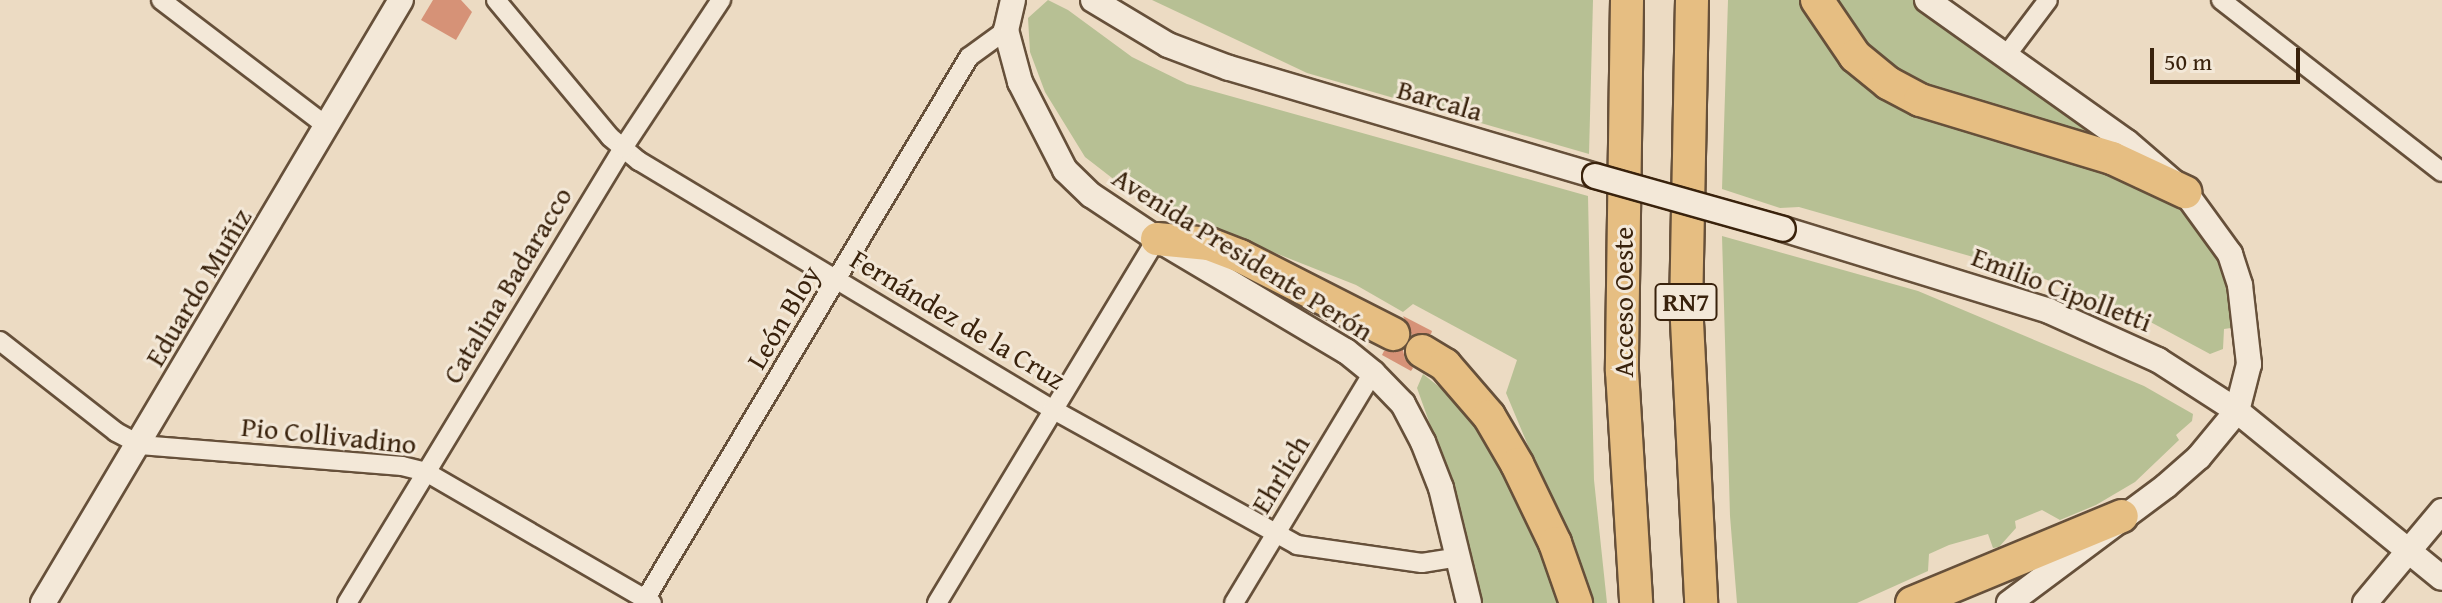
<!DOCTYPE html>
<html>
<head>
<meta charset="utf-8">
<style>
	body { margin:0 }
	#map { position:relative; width:2442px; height:603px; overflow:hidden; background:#ecdbc3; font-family:"Gentium Book Plus",serif }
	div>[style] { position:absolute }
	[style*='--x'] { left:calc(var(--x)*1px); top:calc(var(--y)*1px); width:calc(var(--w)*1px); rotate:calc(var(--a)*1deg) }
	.green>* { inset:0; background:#b7c094 }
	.building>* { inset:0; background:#d69277 }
	.roads { filter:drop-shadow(2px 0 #66503a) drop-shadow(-2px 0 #66503a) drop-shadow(0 2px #66503a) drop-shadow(0 -2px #66503a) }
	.street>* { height:18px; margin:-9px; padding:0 9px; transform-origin:9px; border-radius:9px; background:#f3e8d8 }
	.secondary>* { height:24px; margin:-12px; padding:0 12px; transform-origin:12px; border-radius:12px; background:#f3e8d8 }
	.highway>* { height:32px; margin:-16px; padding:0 16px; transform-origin:16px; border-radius:16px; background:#e6be82 }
	.bridges { filter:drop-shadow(2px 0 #39220c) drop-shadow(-2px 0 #39220c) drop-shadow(0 2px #39220c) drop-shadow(0 -2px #39220c) }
	.secondary-bridge>* { height:24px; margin:-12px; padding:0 12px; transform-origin:12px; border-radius:12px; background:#f3e8d8 }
	span { translate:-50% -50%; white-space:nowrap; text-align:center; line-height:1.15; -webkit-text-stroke:6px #f3e8d8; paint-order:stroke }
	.shield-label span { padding:2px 6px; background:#f3e8d8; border:2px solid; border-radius:6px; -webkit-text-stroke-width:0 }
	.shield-label { font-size:26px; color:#39220c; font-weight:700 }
	.street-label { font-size:28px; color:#39220c }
	.scale { position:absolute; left:2150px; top:48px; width:150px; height:36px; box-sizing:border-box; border:4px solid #39220c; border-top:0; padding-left:10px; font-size:24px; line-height:28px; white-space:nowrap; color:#39220c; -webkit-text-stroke:6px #f3e8d8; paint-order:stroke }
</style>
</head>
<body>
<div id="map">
	<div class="green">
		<i style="clip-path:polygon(1048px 0,1068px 10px,1132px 57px,1187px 84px,1588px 196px,1594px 480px,1607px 603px,1588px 603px,1573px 553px,1506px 393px,1517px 360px,1413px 304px,1403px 312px,1356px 285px,1192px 220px,1125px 188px,1085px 157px,1045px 92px,1030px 52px,1028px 18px)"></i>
		<i style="clip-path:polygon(1152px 0,1593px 0,1589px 154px,1307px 73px)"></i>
		<i style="clip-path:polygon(1728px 0,1810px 0,1845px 52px,2023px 141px,2169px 197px,2192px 219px,2221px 264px,2231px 300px,2231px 328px,2224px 329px,2223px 349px,2210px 354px,2130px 311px,2029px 273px,1799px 207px,1780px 208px,1722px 189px)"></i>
		<i style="clip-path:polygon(1834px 0,1920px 0,2094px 132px,2088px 134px,1948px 95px,1884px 65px,1845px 22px)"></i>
		<i style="clip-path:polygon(1722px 236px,1918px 291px,2144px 386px,2193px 414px,2192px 421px,2176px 435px,2179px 440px,2135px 482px,2096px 505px,2060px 520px,2042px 510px,2015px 521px,2016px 528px,1999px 547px,1993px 548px,1988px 534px,1949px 545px,1929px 554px,1928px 571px,1857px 603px,1737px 603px,1730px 516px)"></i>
		<i style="clip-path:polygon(1423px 374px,1466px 408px,1488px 442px,1549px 557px,1562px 603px,1482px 603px,1462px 514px,1417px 388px)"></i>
	</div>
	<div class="building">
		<i style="clip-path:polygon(433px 0,461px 0,472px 12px,456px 40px,421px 20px)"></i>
		<i style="clip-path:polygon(1403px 316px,1432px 331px,1431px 334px,1412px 335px)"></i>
		<i style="clip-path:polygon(1403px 350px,1405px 359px,1413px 368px,1411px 371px,1382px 355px,1384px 351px)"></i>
	</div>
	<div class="roads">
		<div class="street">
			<i style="--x:161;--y:0;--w:210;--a:37.3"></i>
			<i style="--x:496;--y:0;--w:178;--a:50.2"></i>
			<i style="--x:610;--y:137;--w:38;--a:40"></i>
			<i style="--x:639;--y:161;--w:482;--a:31"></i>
			<i style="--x:1052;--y:409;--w:280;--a:29"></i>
			<i style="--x:1297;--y:545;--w:126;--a:8.2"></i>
			<i style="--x:1422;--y:563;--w:37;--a:-9"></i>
			<i style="--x:2221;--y:0;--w:280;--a:37.9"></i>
			<i style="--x:2005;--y:57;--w:71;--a:-53"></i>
			<i style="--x:0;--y:341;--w:147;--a:38.1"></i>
			<i style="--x:116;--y:432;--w:27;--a:28"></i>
			<i style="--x:140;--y:445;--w:263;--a:4.6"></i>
			<i style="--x:402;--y:466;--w:25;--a:14"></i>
			<i style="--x:426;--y:472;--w:261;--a:30.1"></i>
			<i style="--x:347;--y:603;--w:532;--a:-58.76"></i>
			<i style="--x:623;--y:148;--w:178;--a:-56.5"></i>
			<i style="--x:643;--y:603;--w:636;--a:-59.16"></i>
			<i style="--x:969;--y:57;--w:46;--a:-36.1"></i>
			<i style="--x:937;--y:603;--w:425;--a:-58.9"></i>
			<i style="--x:1234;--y:603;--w:269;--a:-58.9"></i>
		</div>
		<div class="secondary">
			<i style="--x:1013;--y:0;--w:31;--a:103"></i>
			<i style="--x:1006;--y:30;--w:54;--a:74.9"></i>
			<i style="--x:1020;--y:82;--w:99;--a:62.9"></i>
			<i style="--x:1065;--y:170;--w:36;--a:44"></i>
			<i style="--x:1091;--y:195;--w:79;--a:33.7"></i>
			<i style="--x:1157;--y:239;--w:220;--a:30.7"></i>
			<i style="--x:1346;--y:351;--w:35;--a:39"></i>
			<i style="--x:1373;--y:373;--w:43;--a:45.9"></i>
			<i style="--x:1403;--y:404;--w:43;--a:62.2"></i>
			<i style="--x:1423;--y:442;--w:49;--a:68.6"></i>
			<i style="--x:1441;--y:488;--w:118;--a:76.3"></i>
			<i style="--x:1093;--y:0;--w:87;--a:31"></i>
			<i style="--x:1168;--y:45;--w:65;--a:20.7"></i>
			<i style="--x:1229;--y:68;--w:382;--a:16.4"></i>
			<i style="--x:1927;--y:0;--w:245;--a:35.4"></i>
			<i style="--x:2127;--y:142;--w:77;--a:40.8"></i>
			<i style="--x:2185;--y:192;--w:77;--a:54"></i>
			<i style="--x:2230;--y:254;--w:33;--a:72"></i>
			<i style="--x:2240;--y:285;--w:80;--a:83.5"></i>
			<i style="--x:2249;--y:364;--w:49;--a:104.3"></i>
			<i style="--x:2237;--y:411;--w:60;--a:129.6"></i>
			<i style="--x:2199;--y:457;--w:44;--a:138.7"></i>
			<i style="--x:2166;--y:486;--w:196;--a:143.3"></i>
			<i style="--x:1783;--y:229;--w:278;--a:17.1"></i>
			<i style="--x:2049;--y:311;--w:120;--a:24.2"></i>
			<i style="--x:2158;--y:360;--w:94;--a:32.8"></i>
			<i style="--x:2237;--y:411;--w:264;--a:39.2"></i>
			<i style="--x:43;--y:603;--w:701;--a:-59.3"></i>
			<i style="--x:2365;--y:603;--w:120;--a:-50.1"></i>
		</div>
		<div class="highway">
			<i style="--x:1627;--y:0;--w:371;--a:90.8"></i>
			<i style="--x:1622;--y:371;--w:232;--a:86.5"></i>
			<i style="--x:1692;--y:0;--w:302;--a:91.1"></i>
			<i style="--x:1686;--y:302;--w:301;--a:87.1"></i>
			<i style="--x:1817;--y:0;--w:68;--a:55.8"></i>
			<i style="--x:1855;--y:56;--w:43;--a:39.3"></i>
			<i style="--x:1888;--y:83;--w:36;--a:28"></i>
			<i style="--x:1920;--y:100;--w:201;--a:16.8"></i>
			<i style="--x:2112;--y:158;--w:81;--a:25"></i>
			<i style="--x:1157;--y:239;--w:52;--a:5.5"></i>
			<i style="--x:1209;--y:244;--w:33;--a:21"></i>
			<i style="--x:1240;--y:256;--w:172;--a:27"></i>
			<i style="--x:1422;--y:351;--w:27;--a:31"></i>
			<i style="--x:1445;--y:365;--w:67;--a:49.2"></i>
			<i style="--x:1489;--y:416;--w:56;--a:59.7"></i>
			<i style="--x:1517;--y:464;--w:88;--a:64.3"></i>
			<i style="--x:1555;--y:543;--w:64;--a:70.7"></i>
			<i style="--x:1912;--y:603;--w:227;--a:-22.5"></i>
		</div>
	</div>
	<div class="bridges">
		<div class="secondary-bridge">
			<i style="--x:1595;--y:176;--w:195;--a:15.7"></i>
		</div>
	</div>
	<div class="shield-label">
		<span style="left:1686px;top:302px">RN7</span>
	</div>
	<div class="street-label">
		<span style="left:1440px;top:100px;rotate:16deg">Barcala</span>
		<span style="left:1243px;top:254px;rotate:32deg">Avenida Presidente Perón</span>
		<span style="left:507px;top:285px;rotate:-59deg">Catalina Badaracco</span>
		<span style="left:198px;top:287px;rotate:-59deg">Eduardo Muñiz</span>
		<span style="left:2062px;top:289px;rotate:21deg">Emilio Cipolletti</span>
		<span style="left:1623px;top:302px;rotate:-90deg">Acceso Oeste</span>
		<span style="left:783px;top:317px;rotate:-59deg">León Bloy</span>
		<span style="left:958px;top:319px;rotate:31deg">Fernández de la Cruz</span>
		<span style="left:329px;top:435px;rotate:6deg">Pio Collivadino</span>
		<span style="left:1280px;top:474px;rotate:-59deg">Ehrlich</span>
	</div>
	<div class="scale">50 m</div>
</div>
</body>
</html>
